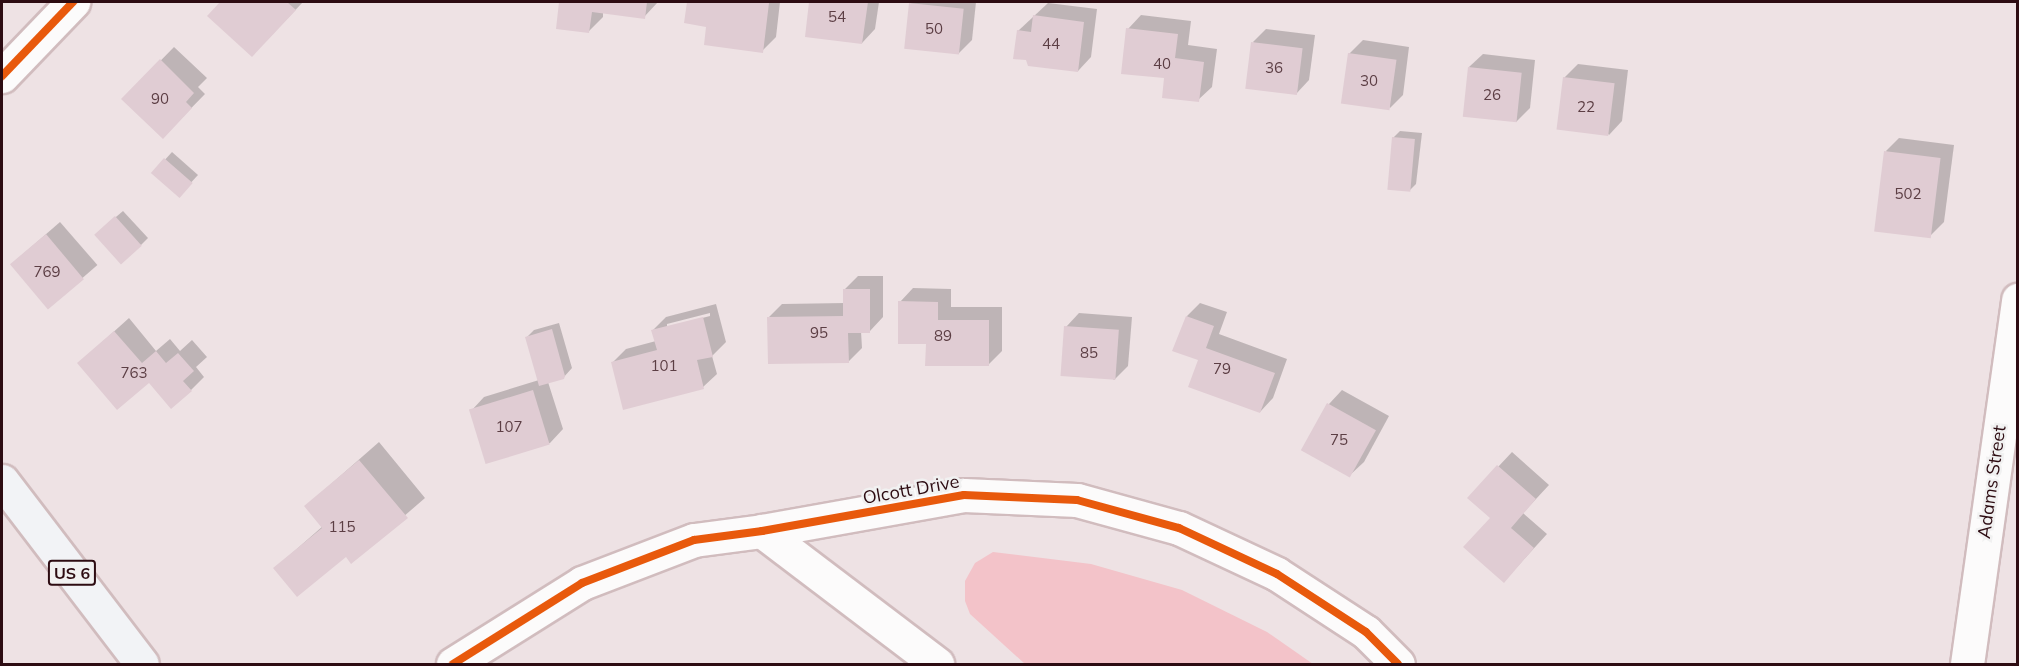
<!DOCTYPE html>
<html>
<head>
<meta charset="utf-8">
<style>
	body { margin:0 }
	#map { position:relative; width:2019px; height:666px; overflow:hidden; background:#eee2e4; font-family:Mulish,sans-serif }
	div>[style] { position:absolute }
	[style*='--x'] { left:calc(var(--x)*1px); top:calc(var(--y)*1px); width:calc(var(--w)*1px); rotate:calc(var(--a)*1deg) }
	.green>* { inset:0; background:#f3c3c9 }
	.shadow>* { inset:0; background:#0003; transform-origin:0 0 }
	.building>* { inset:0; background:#e0ccd3; transform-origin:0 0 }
	.roads { filter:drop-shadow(2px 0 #d1bcbe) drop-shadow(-2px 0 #d1bcbe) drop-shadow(0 2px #d1bcbe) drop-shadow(0 -2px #d1bcbe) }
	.street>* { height:33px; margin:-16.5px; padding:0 16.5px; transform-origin:16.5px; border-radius:16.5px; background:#fcfbfb }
	.secondary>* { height:33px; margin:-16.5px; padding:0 16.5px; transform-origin:16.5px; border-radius:16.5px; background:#fcfbfb }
	.primary>* { height:33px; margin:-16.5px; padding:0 16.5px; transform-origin:16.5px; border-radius:16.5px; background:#f2f3f6 }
	.cycleway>* { height:8px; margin:-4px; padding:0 4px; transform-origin:4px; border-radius:4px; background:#e8590c }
	span { translate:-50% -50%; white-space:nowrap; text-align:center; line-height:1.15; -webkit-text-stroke:5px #f1f1f1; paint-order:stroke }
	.number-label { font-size:15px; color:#5c3e44 }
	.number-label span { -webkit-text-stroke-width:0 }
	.shield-label span { padding:2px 4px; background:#f1f1f1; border:2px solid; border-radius:4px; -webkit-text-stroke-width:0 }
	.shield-label { font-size:16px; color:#2d0c12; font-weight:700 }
	.street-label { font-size:18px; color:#2d0c12 }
	.frame { position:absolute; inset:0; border:3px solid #2d0c12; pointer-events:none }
</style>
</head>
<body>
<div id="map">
	<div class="green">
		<i style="clip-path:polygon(993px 552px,1091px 564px,1182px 590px,1267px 632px,1313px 664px,1025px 664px,970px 614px,965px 601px,965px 581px,975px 563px)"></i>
	</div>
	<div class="shadow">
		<i style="clip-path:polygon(222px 2px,303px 2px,265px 42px,209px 15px)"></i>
		<i style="clip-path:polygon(561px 2px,658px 2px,644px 17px,603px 12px,603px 17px,589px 31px,558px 28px)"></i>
		<i style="clip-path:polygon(689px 2px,780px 2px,776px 37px,762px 51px,708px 25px,686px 22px)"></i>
		<i style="clip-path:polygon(811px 2px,879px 2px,875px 29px,862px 43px,807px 36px)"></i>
		<i style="clip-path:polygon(913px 2px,976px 2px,972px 40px,958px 54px,910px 4px)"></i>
		<i style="clip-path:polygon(1048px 3px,1097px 9px,1091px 57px,1078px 71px,1018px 31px)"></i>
		<i style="clip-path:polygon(1141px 15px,1191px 21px,1188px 45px,1217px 49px,1212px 87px,1198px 100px,1128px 29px)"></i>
		<i style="clip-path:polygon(1266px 29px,1315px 35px,1309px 80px,1296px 94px,1253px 42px)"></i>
		<i style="clip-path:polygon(1363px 40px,1409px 47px,1403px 95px,1390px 108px,1349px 54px)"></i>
		<i style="clip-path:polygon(174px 47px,207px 78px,198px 87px,205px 94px,163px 137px,123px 99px)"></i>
		<i style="clip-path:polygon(1483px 54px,1535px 60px,1530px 108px,1516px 122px,1469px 67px)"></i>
		<i style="clip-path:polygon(1578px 64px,1628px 70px,1622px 121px,1609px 135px,1564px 78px)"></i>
		<i style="clip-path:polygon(1400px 131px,1422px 133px,1416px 184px,1409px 191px,1393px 138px)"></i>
		<i style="clip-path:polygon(1899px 138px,1954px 145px,1944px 222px,1930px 236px,1886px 151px)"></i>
		<i style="clip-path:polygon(172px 152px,198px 175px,185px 189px,153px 173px)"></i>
		<i style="clip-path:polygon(123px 211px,148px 238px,141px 245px,103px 228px)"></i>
		<i style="left:60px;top:222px;width:57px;height:64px;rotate:49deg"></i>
		<i style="clip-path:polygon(858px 276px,883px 276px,883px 317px,870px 331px,861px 331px,862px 348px,848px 362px,769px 317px,782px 304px,845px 303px,845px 289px)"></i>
		<i style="clip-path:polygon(913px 288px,951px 289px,951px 307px,1002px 307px,1002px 351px,988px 365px,927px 342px,900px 302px)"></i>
		<i style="clip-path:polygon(1200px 303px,1227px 312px,1219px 334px,1287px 359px,1273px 398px,1260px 412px,1200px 359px,1187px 316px)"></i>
		<i style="clip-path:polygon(evenodd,716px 304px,726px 342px,712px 356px,717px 374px,703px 387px,612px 363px,626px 349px,656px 341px,653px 330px,666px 317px,716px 304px,710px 313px,710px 316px,667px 327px,667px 324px,710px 313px)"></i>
		<i style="clip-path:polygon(1079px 313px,1132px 317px,1128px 366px,1114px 380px,1066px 327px)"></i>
		<i style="clip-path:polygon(129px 318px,156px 351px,170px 339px,180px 351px,192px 340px,207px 357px,196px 367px,204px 377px,191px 390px,79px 363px)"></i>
		<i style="clip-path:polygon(559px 323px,572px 368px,563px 378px,548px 382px,563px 429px,550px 443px,487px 462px,471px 411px,484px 397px,539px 380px,527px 337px,534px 330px)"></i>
		<i style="clip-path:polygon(1342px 390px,1389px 416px,1364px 462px,1350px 475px,1303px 449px,1329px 404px)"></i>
		<i style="clip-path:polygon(379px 442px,425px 498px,351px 562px,346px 555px,275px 568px,323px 526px,306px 506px)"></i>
		<i style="clip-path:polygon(1512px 452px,1549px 485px,1523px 513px,1547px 534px,1517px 567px,1492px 518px,1469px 498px)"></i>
	</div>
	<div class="building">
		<i style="clip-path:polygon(220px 2px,287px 2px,296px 10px,252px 57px,207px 16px)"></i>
		<i style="clip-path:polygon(559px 2px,647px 2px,645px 19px,592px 12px,589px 33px,556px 29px)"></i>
		<i style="clip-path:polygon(687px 2px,769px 3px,763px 53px,704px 45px,706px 27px,684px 23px)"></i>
		<i style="clip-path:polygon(809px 2px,868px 2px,862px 44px,805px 37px)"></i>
		<i style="left:909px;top:3px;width:55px;height:46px;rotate:6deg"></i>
		<i style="clip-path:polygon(1033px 15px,1084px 22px,1078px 72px,1028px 66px,1026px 60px,1013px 59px,1017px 30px,1031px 32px)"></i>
		<i style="clip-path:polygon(1126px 28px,1178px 34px,1175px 58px,1204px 62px,1199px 102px,1162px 98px,1164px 78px,1121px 74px)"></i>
		<i style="left:1251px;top:42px;width:52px;height:47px;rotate:7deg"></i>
		<i style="left:1348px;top:53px;width:49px;height:51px;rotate:8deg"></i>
		<i style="clip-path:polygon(160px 59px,194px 93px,186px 102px,192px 108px,163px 139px,121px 99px)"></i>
		<i style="left:1468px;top:67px;width:54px;height:50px;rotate:6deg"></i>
		<i style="left:1563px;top:77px;width:52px;height:53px;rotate:7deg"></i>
		<i style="left:1392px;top:137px;width:23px;height:53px;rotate:5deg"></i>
		<i style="left:1884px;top:151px;width:57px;height:81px;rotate:7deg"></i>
		<i style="left:164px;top:158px;width:38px;height:20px;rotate:41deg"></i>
		<i style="left:115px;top:216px;width:40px;height:28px;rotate:48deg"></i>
		<i style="left:46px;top:234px;width:59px;height:47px;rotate:50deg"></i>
		<i style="clip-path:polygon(843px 289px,870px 289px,870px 333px,848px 333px,849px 363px,768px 364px,767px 317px,843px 316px)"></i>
		<i style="clip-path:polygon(898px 301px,938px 302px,938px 320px,989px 320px,989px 366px,925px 366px,926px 344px,898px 344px)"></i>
		<i style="clip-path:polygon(1186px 316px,1214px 326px,1206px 348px,1275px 373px,1260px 413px,1188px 387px,1198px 360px,1172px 351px)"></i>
		<i style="clip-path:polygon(703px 317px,713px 357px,697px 360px,704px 389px,623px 410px,611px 362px,657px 350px,651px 330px)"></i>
		<i style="left:1064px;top:326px;width:55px;height:50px;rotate:4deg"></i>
		<i style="clip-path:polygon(552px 329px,565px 376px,564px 379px,539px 386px,525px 337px)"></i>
		<i style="clip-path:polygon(114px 331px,142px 363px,156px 351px,166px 363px,178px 353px,194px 371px,183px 381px,192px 391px,171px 409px,149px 383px,117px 410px,77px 363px)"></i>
		<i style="left:533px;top:390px;width:57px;height:67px;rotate:73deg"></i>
		<i style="left:1327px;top:403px;width:56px;height:54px;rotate:29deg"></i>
		<i style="clip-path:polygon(359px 460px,408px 518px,351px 564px,346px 557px,297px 597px,273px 568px,322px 528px,304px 506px)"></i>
		<i style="clip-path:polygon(1497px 465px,1536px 499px,1511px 528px,1534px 548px,1504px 583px,1463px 547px,1490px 518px,1467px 498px)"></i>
	</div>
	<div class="roads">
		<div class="street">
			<i style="--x:2;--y:76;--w:103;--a:-46.2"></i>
			<i style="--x:762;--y:531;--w:220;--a:37.2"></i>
			<i style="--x:453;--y:664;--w:152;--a:-32.1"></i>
			<i style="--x:582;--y:583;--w:120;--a:-21"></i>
			<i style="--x:694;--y:540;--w:69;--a:-7.5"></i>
			<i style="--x:762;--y:531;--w:205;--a:-10.1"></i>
			<i style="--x:964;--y:495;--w:113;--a:2.5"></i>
			<i style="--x:1077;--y:500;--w:106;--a:15.4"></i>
			<i style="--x:1179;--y:528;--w:108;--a:25.1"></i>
			<i style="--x:1277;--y:574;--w:106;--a:33.1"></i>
			<i style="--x:1366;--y:632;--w:45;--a:45"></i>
		</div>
		<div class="secondary">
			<i style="--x:1967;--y:664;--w:368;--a:-82"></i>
		</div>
		<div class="primary">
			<i style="--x:2;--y:481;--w:230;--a:52.6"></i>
		</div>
	</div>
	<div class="cycleway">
		<i style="--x:2;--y:76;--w:103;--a:-46.2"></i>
		<i style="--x:453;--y:664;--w:152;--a:-32.1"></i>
		<i style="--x:582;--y:583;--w:120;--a:-21"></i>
		<i style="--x:694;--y:540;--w:69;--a:-7.5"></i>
		<i style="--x:762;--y:531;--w:205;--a:-10.1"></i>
		<i style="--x:964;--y:495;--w:113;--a:2.5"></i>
		<i style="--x:1077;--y:500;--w:106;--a:15.4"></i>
		<i style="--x:1179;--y:528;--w:108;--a:25.1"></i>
		<i style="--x:1277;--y:574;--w:106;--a:33.1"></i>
		<i style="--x:1366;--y:632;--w:45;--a:45"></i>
	</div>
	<div class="number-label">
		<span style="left:837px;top:17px">54</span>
		<span style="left:934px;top:29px">50</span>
		<span style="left:1051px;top:44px">44</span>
		<span style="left:1162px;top:64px">40</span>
		<span style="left:1274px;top:68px">36</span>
		<span style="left:1369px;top:81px">30</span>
		<span style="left:1492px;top:95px">26</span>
		<span style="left:160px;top:99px">90</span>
		<span style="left:1586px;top:107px">22</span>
		<span style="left:1908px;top:194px">502</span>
		<span style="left:47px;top:272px">769</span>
		<span style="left:819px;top:333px">95</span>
		<span style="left:943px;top:336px">89</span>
		<span style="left:1089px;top:353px">85</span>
		<span style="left:664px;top:366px">101</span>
		<span style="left:1222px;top:369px">79</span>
		<span style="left:134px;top:373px">763</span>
		<span style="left:509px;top:427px">107</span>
		<span style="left:1339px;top:440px">75</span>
		<span style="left:342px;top:527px">115</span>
	</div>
	<div class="shield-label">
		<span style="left:72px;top:573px">US 6</span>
	</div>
	<div class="street-label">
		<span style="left:1992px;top:482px;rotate:-82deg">Adams Street</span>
		<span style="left:911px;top:490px;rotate:-10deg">Olcott Drive</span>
	</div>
	<div class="frame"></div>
</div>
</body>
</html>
